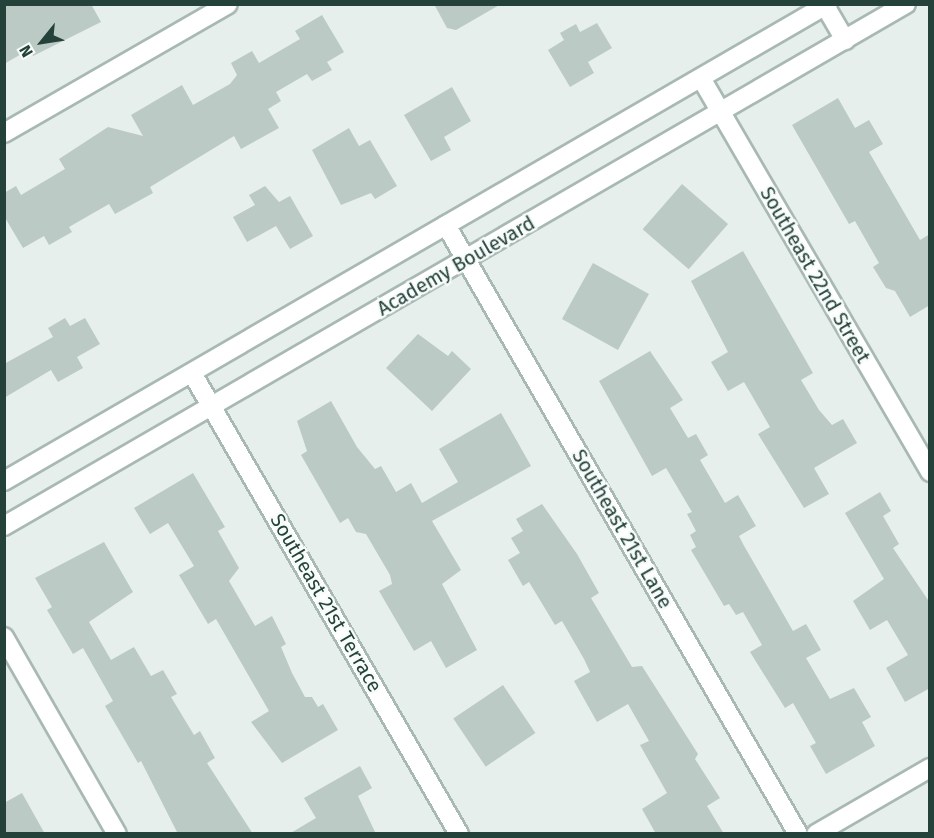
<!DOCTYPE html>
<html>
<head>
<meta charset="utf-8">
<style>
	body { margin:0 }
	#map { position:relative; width:934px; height:838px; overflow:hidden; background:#e6efeb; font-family:"Fira Sans",sans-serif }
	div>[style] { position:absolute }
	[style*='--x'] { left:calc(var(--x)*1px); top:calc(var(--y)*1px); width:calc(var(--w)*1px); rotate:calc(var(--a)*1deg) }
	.building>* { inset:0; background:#bbcac4; transform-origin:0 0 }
	.roads { filter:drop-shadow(2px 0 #a8b8b2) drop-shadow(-2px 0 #a8b8b2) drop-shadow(0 2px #a8b8b2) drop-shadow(0 -2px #a8b8b2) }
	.street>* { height:18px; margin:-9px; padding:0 9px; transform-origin:9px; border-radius:9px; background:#fff }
	.secondary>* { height:18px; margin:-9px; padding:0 9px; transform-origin:9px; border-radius:9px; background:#fff }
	span { translate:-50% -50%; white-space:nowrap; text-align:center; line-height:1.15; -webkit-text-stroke:4.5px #f7fbf9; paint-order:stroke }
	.street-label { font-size:20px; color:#24423a }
	.frame { position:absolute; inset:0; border:6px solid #24423a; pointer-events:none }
	.north { position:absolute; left:12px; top:12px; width:60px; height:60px; -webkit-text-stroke:4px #f7fbf9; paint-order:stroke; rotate:240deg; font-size:16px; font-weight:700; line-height:24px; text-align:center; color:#24423a }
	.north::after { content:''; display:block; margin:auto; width:21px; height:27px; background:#24423a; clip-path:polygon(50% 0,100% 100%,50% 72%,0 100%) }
</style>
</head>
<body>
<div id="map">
	<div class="building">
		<i style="clip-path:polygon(4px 4px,91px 4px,101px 22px,33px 56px,30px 49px,4px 64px)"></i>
		<i style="clip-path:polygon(434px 4px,501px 4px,456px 30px,447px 28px)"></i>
		<i style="clip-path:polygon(322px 15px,344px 52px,327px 62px,332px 70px,312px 81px,307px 74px,276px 92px,281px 101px,268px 109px,279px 128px,241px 149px,234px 136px,150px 187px,153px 193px,115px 214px,109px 204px,69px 227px,72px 232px,49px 245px,44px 236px,23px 248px,4px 216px,4px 193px,16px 186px,21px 195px,65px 169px,59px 159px,108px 127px,143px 136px,131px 115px,182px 85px,193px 105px,230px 84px,237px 75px,231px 63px,252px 51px,259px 63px,300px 39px,295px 31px)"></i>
		<i style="clip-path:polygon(597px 23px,612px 48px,588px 62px,594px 73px,570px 87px,548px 50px,564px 40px,560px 33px,576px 24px,580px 32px)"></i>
		<i style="clip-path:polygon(452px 87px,471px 121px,444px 137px,451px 150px,431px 161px,404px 115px)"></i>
		<i style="clip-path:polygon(838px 98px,855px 128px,869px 120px,883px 144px,869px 152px,920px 240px,930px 234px,930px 305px,910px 317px,895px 291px,886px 288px,873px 267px,879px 263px,855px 221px,849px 224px,792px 125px)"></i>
		<i style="clip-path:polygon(349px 128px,359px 146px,370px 140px,397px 186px,375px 199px,371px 193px,341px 205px,312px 150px)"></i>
		<i style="left:682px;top:184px;width:61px;height:60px;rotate:41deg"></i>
		<i style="clip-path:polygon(265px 186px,279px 202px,290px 196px,313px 236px,290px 249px,276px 226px,247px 242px,233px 217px,255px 205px,249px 195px)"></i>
		<i style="clip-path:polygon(743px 251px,813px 373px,801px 380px,819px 410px,832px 425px,843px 419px,857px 443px,814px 468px,829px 494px,804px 508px,758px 434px,770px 427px,744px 382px,728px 391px,711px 362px,728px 352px,691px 281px)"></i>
		<i style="left:593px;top:263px;width:64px;height:64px;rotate:29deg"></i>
		<i style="clip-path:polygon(65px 318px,70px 326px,85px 318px,100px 344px,77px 357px,83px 368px,58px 382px,51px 370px,4px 398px,4px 364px,53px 337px,48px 328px)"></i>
		<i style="clip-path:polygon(418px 334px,448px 356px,452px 351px,471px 369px,432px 411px,386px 368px)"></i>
		<i style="clip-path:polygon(650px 351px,683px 400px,670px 408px,688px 438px,696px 434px,708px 455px,700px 460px,725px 503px,738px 495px,756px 526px,739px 536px,743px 544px,793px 631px,806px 624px,821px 650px,806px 658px,830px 699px,854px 688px,871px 717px,862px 722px,875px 746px,826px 774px,810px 746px,816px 743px,793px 703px,785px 708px,750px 652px,762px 645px,743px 612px,736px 615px,729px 604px,724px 606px,691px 550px,696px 547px,690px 535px,696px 531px,687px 514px,692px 512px,666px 468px,652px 476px,599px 381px)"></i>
		<i style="clip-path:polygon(331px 401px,357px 447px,375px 469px,381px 466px,396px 492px,411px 483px,422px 503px,458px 482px,439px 449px,501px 413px,531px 466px,432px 521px,461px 570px,442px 584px,477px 650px,446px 668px,431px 641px,414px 651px,379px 591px,392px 584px,390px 575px,366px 534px,356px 532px,348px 518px,340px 523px,301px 455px,307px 451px,297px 421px)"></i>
		<i style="clip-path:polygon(193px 473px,225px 527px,218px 531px,239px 568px,229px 581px,255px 626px,272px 616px,286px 644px,281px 647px,292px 673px,305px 697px,312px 697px,318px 707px,323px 704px,338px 730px,282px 763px,251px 722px,269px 711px,216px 619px,208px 624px,179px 575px,194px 566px,168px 523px,150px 534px,134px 508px)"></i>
		<i style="clip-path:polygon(880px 492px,891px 511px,883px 516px,899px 544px,893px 548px,930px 603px,930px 688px,905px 702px,886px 668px,908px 655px,887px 620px,870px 630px,853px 601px,884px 579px,845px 513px)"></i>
		<i style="clip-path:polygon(542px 504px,577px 554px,599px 593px,591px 598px,632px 667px,642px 666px,698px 754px,695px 759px,720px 798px,707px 806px,724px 834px,656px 834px,642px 809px,667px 793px,640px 745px,649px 741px,628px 704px,597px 722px,574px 681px,590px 672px,584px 659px,562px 621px,555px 625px,529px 582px,523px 586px,508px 560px,520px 553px,511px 538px,523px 531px,516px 519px)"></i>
		<i style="clip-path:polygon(104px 542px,133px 592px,89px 622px,111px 660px,134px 647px,151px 676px,163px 670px,177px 694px,171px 697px,194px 735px,200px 731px,215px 758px,207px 763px,253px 834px,178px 834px,141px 761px,138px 763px,105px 706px,113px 701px,83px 648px,73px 654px,47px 610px,52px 607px,35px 578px)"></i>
		<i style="left:503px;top:685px;width:58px;height:60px;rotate:56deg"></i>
		<i style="clip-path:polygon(360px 766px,372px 788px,358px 796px,376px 834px,289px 834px,316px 818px,304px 798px)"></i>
		<i style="clip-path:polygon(22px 793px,45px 834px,4px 834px,4px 803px)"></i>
	</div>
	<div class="roads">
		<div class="street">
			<i style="--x:824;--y:4;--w:42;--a:59.7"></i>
			<i style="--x:701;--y:78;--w:456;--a:59.8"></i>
			<i style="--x:4;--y:133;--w:258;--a:-29.9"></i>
			<i style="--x:446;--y:225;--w:703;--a:59.97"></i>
			<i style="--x:192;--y:373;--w:533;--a:59.92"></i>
			<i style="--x:4;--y:637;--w:227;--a:60.2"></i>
			<i style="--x:816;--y:834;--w:132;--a:-30.1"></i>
		</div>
		<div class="secondary">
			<i style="--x:4;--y:481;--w:952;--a:-30.07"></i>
			<i style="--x:4;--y:526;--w:1042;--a:-30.06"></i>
		</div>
	</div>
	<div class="street-label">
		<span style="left:456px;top:266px;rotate:-30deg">Academy Boulevard</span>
		<span style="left:815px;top:275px;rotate:60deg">Southeast 22nd Street</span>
		<span style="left:622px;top:529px;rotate:60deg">Southeast 21st Lane</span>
		<span style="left:326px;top:603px;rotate:60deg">Southeast 21st Terrace</span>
	</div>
	<div class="frame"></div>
	<div class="north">N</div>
</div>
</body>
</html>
